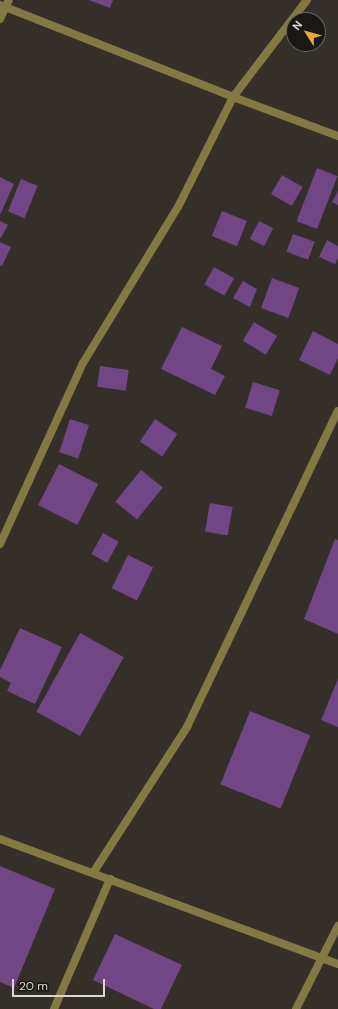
<!DOCTYPE html>
<html>
<head>
<meta charset="utf-8">
<style>
	body { margin:0 }
	#map { position:relative; width:338px; height:1009px; overflow:hidden; background:#342f28; font-family:"DM Sans",sans-serif }
	div>[style] { position:absolute }
	[style*='--x'] { left:calc(var(--x)*1px); top:calc(var(--y)*1px); width:calc(var(--w)*1px); rotate:calc(var(--a)*1deg) }
	.building>* { inset:0; background:#704684; transform-origin:0 0 }
	.street>* { height:8px; margin:-4px; padding:0 4px; transform-origin:4px; border-radius:4px; background:#837942 }
	span { translate:-50% -50%; white-space:nowrap; text-align:center; line-height:1.15; -webkit-text-stroke:3.5px #1a1815; paint-order:stroke }
	.north { position:absolute; left:286px; top:12px; width:40px; height:40px; box-sizing:border-box; background:#1a1815; border:1px solid #676461; border-radius:50%; rotate:307deg; font-size:11px; font-weight:700; line-height:16px; text-align:center; color:#dad7d3 }
	.north::after { content:''; display:block; margin:auto; width:14px; height:18px; background:#eda83b; clip-path:polygon(50% 0,100% 100%,50% 72%,0 100%) }
	.scale { position:absolute; left:12px; top:979px; width:93px; height:18px; box-sizing:border-box; border:2px solid #dad7d3; border-top:0; padding-left:5px; font-size:12px; line-height:14px; white-space:nowrap; color:#dad7d3; -webkit-text-stroke:3px #1a1815; paint-order:stroke }
</style>
</head>
<body>
<div id="map">
	<div class="building">
		<i style="clip-path:polygon(89px 0,113px 0,110px 8px)"></i>
		<i style="left:317px;top:168px;width:22px;height:57px;rotate:21deg"></i>
		<i style="left:282px;top:175px;width:24px;height:22px;rotate:30deg"></i>
		<i style="clip-path:polygon(0 177px,14px 184px,0 215px)"></i>
		<i style="left:21px;top:179px;width:18px;height:35px;rotate:22deg"></i>
		<i style="clip-path:polygon(338px 191px,338px 205px,332px 202px)"></i>
		<i style="left:222px;top:211px;width:27px;height:27px;rotate:22deg"></i>
		<i style="clip-path:polygon(0 221px,8px 225px,1px 238px,0 237px)"></i>
		<i style="left:259px;top:221px;width:16px;height:20px;rotate:27deg"></i>
		<i style="left:293px;top:234px;width:23px;height:19px;rotate:20deg"></i>
		<i style="clip-path:polygon(327px 240px,338px 246px,338px 258px,335px 264px,319px 257px)"></i>
		<i style="clip-path:polygon(0 242px,11px 247px,2px 266px,0 265px)"></i>
		<i style="left:214px;top:267px;width:23px;height:20px;rotate:29deg"></i>
		<i style="left:272px;top:278px;width:29px;height:32px;rotate:20deg"></i>
		<i style="clip-path:polygon(243px 281px,257px 289px,250px 307px,233px 298px)"></i>
		<i style="left:254px;top:322px;width:27px;height:22px;rotate:31deg"></i>
		<i style="clip-path:polygon(182px 327px,222px 346px,211px 369px,225px 376px,215px 395px,161px 369px)"></i>
		<i style="clip-path:polygon(313px 331px,338px 344px,338px 358px,330px 375px,299px 360px)"></i>
		<i style="left:100px;top:366px;width:29px;height:21px;rotate:8deg"></i>
		<i style="left:253px;top:382px;width:28px;height:27px;rotate:17deg"></i>
		<i style="left:70px;top:419px;width:20px;height:35px;rotate:18deg"></i>
		<i style="left:155px;top:419px;width:27px;height:27px;rotate:34deg"></i>
		<i style="left:59px;top:464px;width:44px;height:46px;rotate:27deg"></i>
		<i style="left:141px;top:470px;width:28px;height:41px;rotate:39deg"></i>
		<i style="left:210px;top:503px;width:23px;height:29px;rotate:10deg"></i>
		<i style="left:103px;top:533px;width:18px;height:24px;rotate:29deg"></i>
		<i style="clip-path:polygon(335px 539px,338px 540px,338px 634px,304px 619px)"></i>
		<i style="left:128px;top:555px;width:28px;height:37px;rotate:26deg"></i>
		<i style="clip-path:polygon(20px 628px,62px 647px,35px 704px,7px 691px,11px 683px,0 677px,0 670px)"></i>
		<i style="left:80px;top:633px;width:50px;height:90px;rotate:29deg"></i>
		<i style="clip-path:polygon(338px 679px,338px 727px,321px 720px)"></i>
		<i style="left:250px;top:711px;width:65px;height:79px;rotate:22deg"></i>
		<i style="clip-path:polygon(0 866px,55px 889px,14px 988px,0 982px)"></i>
		<i style="clip-path:polygon(115px 934px,182px 965px,161px 1009px,154px 1009px,93px 980px)"></i>
	</div>
	<div class="street">
		<i style="--x:0;--y:5;--w:251;--a:21.5"></i>
		<i style="--x:233;--y:97;--w:112;--a:20.4"></i>
		<i style="--x:0;--y:19;--w:21;--a:-65"></i>
		<i style="--x:0;--y:544;--w:199;--a:-65.4"></i>
		<i style="--x:83;--y:363;--w:183;--a:-58.7"></i>
		<i style="--x:178;--y:207;--w:123;--a:-63.4"></i>
		<i style="--x:233;--y:97;--w:122;--a:-52.7"></i>
		<i style="--x:0;--y:839;--w:360;--a:20.3"></i>
		<i style="--x:93;--y:873;--w:174;--a:-57.2"></i>
		<i style="--x:187;--y:727;--w:350;--a:-64.5"></i>
		<i style="--x:54;--y:1009;--w:142;--a:-66.7"></i>
		<i style="--x:296;--y:1009;--w:93;--a:-63.2"></i>
	</div>
	<div class="north">N</div>
	<div class="scale">20 m</div>
</div>
</body>
</html>
